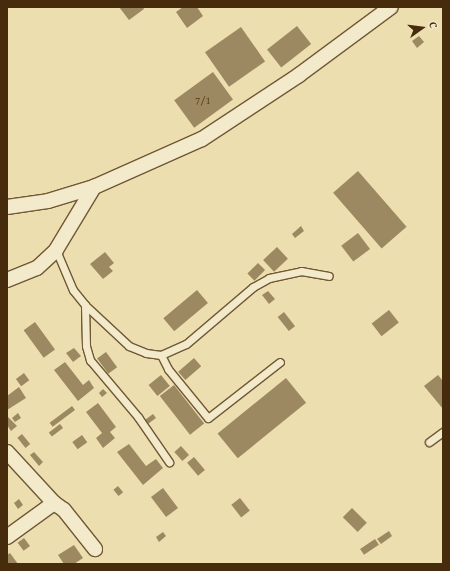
<!DOCTYPE html>
<html>
<head>
<meta charset="utf-8">
<style>
	body { margin:0 }
	#map { position:relative; width:450px; height:571px; overflow:hidden; background:#eddeb0; font-family:"Gentium Book Plus",serif }
	div>[style] { position:absolute }
	[style*='--x'] { left:calc(var(--x)*1px); top:calc(var(--y)*1px); width:calc(var(--w)*1px); rotate:calc(var(--a)*1deg) }
	.building>* { inset:0; background:#9d8961; transform-origin:0 0 }
	.roads { filter:drop-shadow(1px 0 #705835) drop-shadow(-1px 0 #705835) drop-shadow(0 1px #705835) drop-shadow(0 -1px #705835) }
	.lane>* { height:7px; margin:-3.5px; padding:0 3.5px; transform-origin:3.5px; border-radius:3.5px; background:#f3eacc }
	.street>* { height:14px; margin:-7px; padding:0 7px; transform-origin:7px; border-radius:7px; background:#f3eacc }
	span { translate:-50% -50%; white-space:nowrap; text-align:center; line-height:1.15; -webkit-text-stroke:3px #f3eacc; paint-order:stroke }
	.number-label { font-size:11px; color:#5c4321 }
	.number-label span { -webkit-text-stroke-width:0 }
	.frame { position:absolute; inset:0; border:8px solid #462c0c; pointer-events:none }
	.north { position:absolute; left:402px; top:8px; width:40px; height:40px; -webkit-text-stroke:3px #f3eacc; paint-order:stroke; rotate:76deg; font-size:11px; font-weight:700; line-height:16px; text-align:center; color:#462c0c }
	.north::after { content:''; display:block; margin:auto; width:14px; height:18px; background:#462c0c; clip-path:polygon(50% 0,100% 100%,50% 72%,0 100%) }
</style>
</head>
<body>
<div id="map">
	<div class="building">
		<i style="clip-path:polygon(119px 7px,143px 7px,144px 9px,129px 20px)"></i>
		<i style="clip-path:polygon(183px 7px,197px 7px,203px 16px,187px 28px,176px 12px)"></i>
		<i style="left:297px;top:26px;width:23px;height:38px;rotate:52deg"></i>
		<i style="left:241px;top:27px;width:42px;height:44px;rotate:55deg"></i>
		<i style="clip-path:polygon(419px 36px,424px 42px,417px 48px,412px 41px)"></i>
		<i style="left:213px;top:72px;width:34px;height:48px;rotate:54deg"></i>
		<i style="left:358px;top:171px;width:74px;height:33px;rotate:49deg"></i>
		<i style="clip-path:polygon(301px 226px,304px 231px,295px 238px,292px 234px)"></i>
		<i style="left:358px;top:233px;width:20px;height:21px;rotate:53deg"></i>
		<i style="left:277px;top:247px;width:16px;height:19px;rotate:47deg"></i>
		<i style="clip-path:polygon(105px 252px,114px 263px,109px 267px,113px 271px,103px 279px,90px 264px)"></i>
		<i style="left:258px;top:263px;width:10px;height:15px;rotate:45deg"></i>
		<i style="left:197px;top:290px;width:17px;height:44px;rotate:50deg"></i>
		<i style="clip-path:polygon(268px 291px,275px 299px,269px 304px,262px 295px)"></i>
		<i style="left:389px;top:310px;width:16px;height:22px;rotate:52deg"></i>
		<i style="left:284px;top:312px;width:18px;height:8px;rotate:52deg"></i>
		<i style="left:35px;top:322px;width:34px;height:14px;rotate:54deg"></i>
		<i style="clip-path:polygon(74px 348px,81px 356px,73px 362px,66px 353px)"></i>
		<i style="left:106px;top:352px;width:19px;height:11px;rotate:54deg"></i>
		<i style="left:194px;top:358px;width:11px;height:21px;rotate:49deg"></i>
		<i style="clip-path:polygon(65px 362px,83px 385px,89px 380px,94px 388px,78px 401px,54px 370px)"></i>
		<i style="left:24px;top:373px;width:9px;height:10px;rotate:54deg"></i>
		<i style="left:161px;top:375px;width:14px;height:16px;rotate:51deg"></i>
		<i style="clip-path:polygon(438px 375px,443px 381px,443px 409px,424px 386px)"></i>
		<i style="left:286px;top:378px;width:32px;height:88px;rotate:51deg"></i>
		<i style="left:174px;top:385px;width:49px;height:18px;rotate:52deg"></i>
		<i style="clip-path:polygon(19px 387px,26px 398px,7px 410px,7px 396px)"></i>
		<i style="clip-path:polygon(103px 389px,107px 393px,102px 397px,99px 393px)"></i>
		<i style="clip-path:polygon(98px 403px,116px 427px,110px 432px,115px 438px,103px 448px,96px 438px,102px 433px,86px 412px)"></i>
		<i style="left:72px;top:406px;width:5px;height:28px;rotate:53deg"></i>
		<i style="clip-path:polygon(18px 413px,21px 418px,15px 422px,12px 418px)"></i>
		<i style="left:153px;top:414px;width:5px;height:11px;rotate:53deg"></i>
		<i style="clip-path:polygon(7px 416px,17px 426px,11px 431px,7px 425px)"></i>
		<i style="left:60px;top:424px;width:5px;height:14px;rotate:53deg"></i>
		<i style="left:22px;top:434px;width:13px;height:6px;rotate:51deg"></i>
		<i style="left:82px;top:435px;width:9px;height:12px;rotate:54deg"></i>
		<i style="clip-path:polygon(129px 444px,146px 466px,156px 459px,163px 468px,143px 485px,117px 452px)"></i>
		<i style="left:181px;top:446px;width:12px;height:9px;rotate:48deg"></i>
		<i style="clip-path:polygon(34px 452px,43px 462px,39px 466px,30px 455px)"></i>
		<i style="left:194px;top:457px;width:17px;height:9px;rotate:50deg"></i>
		<i style="left:118px;top:486px;width:8px;height:6px;rotate:50deg"></i>
		<i style="left:163px;top:488px;width:25px;height:15px;rotate:53deg"></i>
		<i style="left:240px;top:498px;width:16px;height:11px;rotate:52deg"></i>
		<i style="clip-path:polygon(19px 499px,23px 505px,18px 509px,14px 503px)"></i>
		<i style="left:352px;top:508px;width:21px;height:13px;rotate:45deg"></i>
		<i style="clip-path:polygon(389px 531px,392px 536px,381px 544px,377px 539px)"></i>
		<i style="clip-path:polygon(163px 532px,166px 536px,159px 542px,156px 537px)"></i>
		<i style="left:24px;top:538px;width:10px;height:8px;rotate:53deg"></i>
		<i style="left:375px;top:539px;width:7px;height:18px;rotate:56deg"></i>
		<i style="clip-path:polygon(74px 545px,83px 558px,74px 564px,64px 564px,58px 555px)"></i>
		<i style="clip-path:polygon(10px 553px,18px 564px,7px 564px,7px 555px)"></i>
	</div>
	<div class="roads">
		<div class="lane">
			<i style="--x:56;--y:250;--w:43;--a:67"></i>
			<i style="--x:73;--y:290;--w:19;--a:51"></i>
			<i style="--x:85;--y:305;--w:41;--a:88.6"></i>
			<i style="--x:86;--y:346;--w:15;--a:74"></i>
			<i style="--x:90;--y:360;--w:75;--a:49.9"></i>
			<i style="--x:138;--y:417;--w:55;--a:55.4"></i>
			<i style="--x:85;--y:305;--w:60;--a:43"></i>
			<i style="--x:129;--y:346;--w:18;--a:22"></i>
			<i style="--x:146;--y:353;--w:15;--a:8"></i>
			<i style="--x:161;--y:355;--w:27;--a:-24"></i>
			<i style="--x:186;--y:344;--w:88;--a:-40.4"></i>
			<i style="--x:253;--y:287;--w:18;--a:-29"></i>
			<i style="--x:269;--y:278;--w:33;--a:-12"></i>
			<i style="--x:301;--y:271;--w:28;--a:10"></i>
			<i style="--x:161;--y:355;--w:16;--a:63"></i>
			<i style="--x:168;--y:369;--w:63;--a:50.8"></i>
			<i style="--x:208;--y:418;--w:91;--a:-37.9"></i>
			<i style="--x:429;--y:442;--w:17;--a:-36"></i>
		</div>
		<div class="street">
			<i style="--x:7;--y:207;--w:41;--a:-8.3"></i>
			<i style="--x:48;--y:201;--w:48;--a:-16.9"></i>
			<i style="--x:94;--y:187;--w:118;--a:-24"></i>
			<i style="--x:202;--y:139;--w:116;--a:-33.4"></i>
			<i style="--x:299;--y:75;--w:114;--a:-36.5"></i>
			<i style="--x:7;--y:280;--w:32;--a:-22"></i>
			<i style="--x:37;--y:268;--w:26;--a:-43"></i>
			<i style="--x:56;--y:250;--w:74;--a:-58.9"></i>
			<i style="--x:7;--y:452;--w:69;--a:47.3"></i>
			<i style="--x:54;--y:503;--w:12;--a:35"></i>
			<i style="--x:64;--y:510;--w:50;--a:51.5"></i>
			<i style="--x:7;--y:537;--w:58;--a:-35.9"></i>
		</div>
	</div>
	<div class="number-label">
		<span style="left:203px;top:100px">7/1</span>
	</div>
	<div class="frame"></div>
	<div class="north">С</div>
</div>
</body>
</html>
